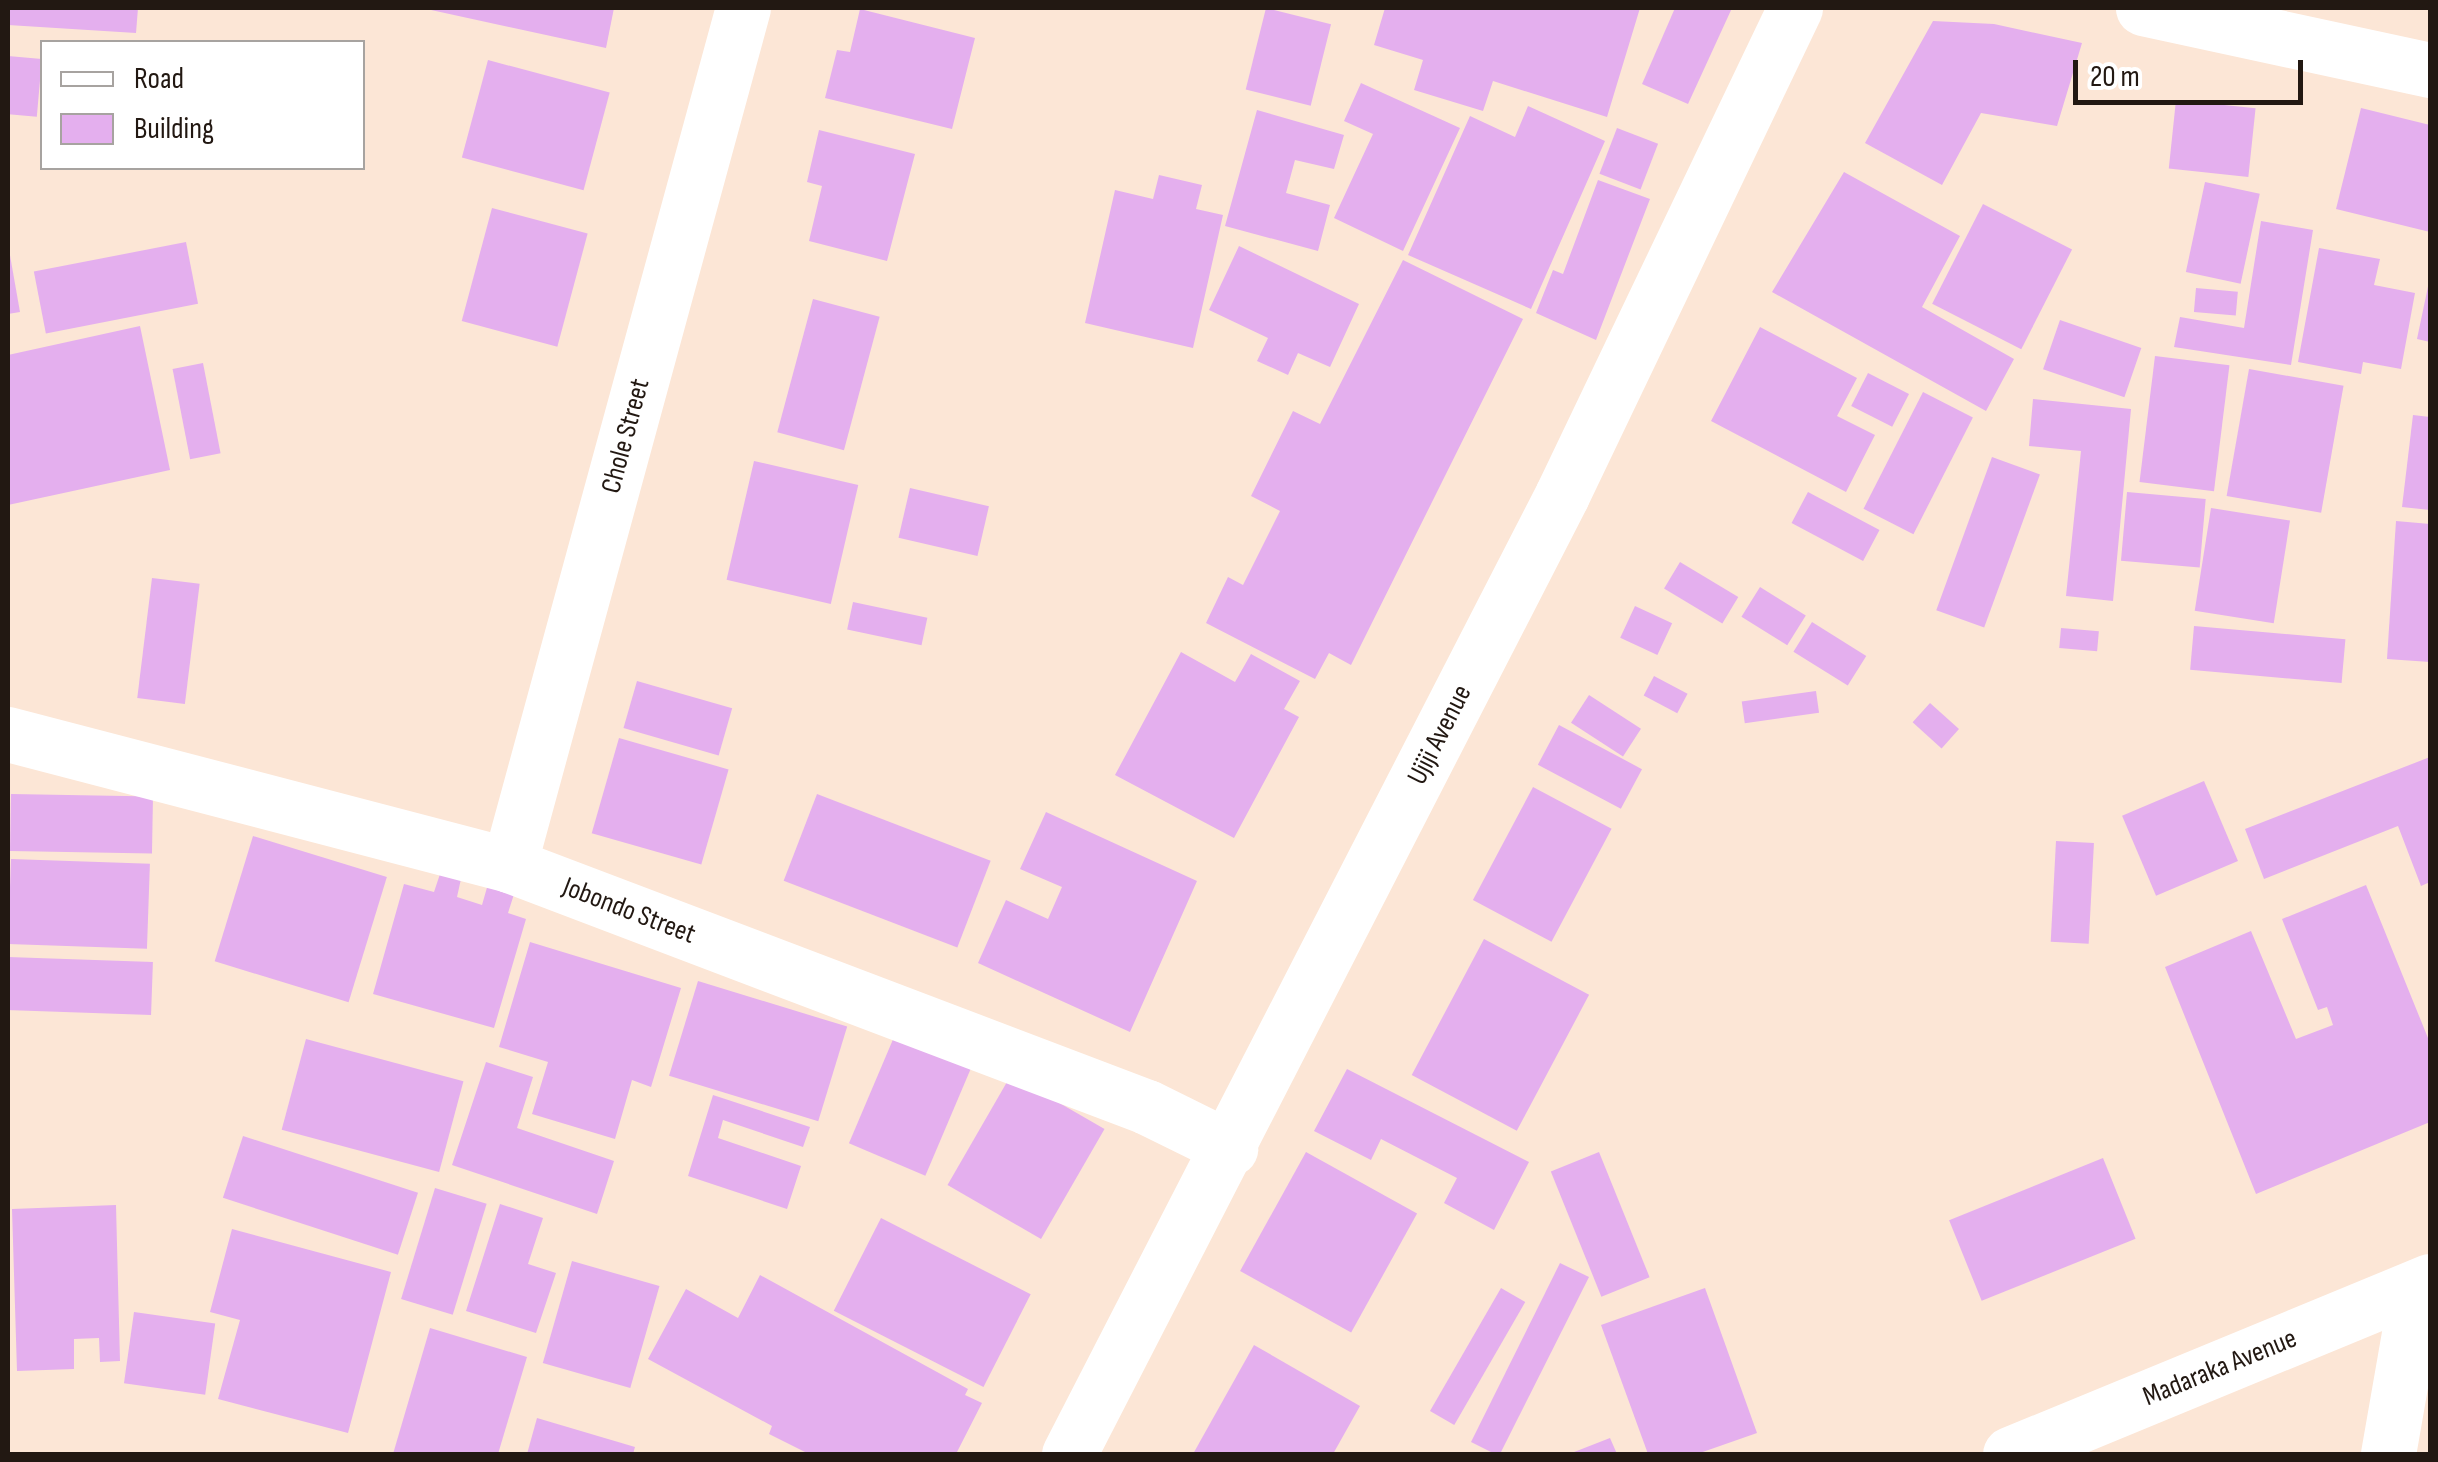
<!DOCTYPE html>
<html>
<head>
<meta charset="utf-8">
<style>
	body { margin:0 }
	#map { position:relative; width:2438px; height:1462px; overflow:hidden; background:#fce6d6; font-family:"Sofia Sans Condensed",sans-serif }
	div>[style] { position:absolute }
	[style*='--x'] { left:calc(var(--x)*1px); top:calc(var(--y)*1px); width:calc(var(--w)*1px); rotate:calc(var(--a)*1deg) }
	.building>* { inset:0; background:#e4afee; transform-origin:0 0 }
	.minor>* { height:55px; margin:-27.5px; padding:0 27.5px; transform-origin:27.5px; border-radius:27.5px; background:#fff }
	.major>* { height:55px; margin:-27.5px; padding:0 27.5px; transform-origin:27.5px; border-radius:27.5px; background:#fff }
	span { translate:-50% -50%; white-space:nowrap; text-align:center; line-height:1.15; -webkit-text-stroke:8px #fff; paint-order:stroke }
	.street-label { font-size:28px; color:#221812 }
	.frame { position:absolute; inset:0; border:10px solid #221812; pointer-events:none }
	.legend { position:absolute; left:40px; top:40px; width:325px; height:130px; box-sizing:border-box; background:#fff; border:2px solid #a7a3a0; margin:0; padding:12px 18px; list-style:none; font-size:30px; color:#221812 }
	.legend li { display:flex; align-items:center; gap:20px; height:50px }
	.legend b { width:50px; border:2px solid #a7a3a0 }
	.scale { position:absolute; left:2073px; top:60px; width:230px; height:45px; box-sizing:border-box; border:5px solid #221812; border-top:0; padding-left:12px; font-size:30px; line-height:35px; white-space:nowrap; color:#221812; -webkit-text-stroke:8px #fff; paint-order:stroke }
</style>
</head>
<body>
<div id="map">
	<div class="building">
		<i style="clip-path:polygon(8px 8px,138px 8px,136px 33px,8px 25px)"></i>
		<i style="clip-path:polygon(422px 8px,614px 8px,606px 48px)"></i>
		<i style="left:1266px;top:8px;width:67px;height:84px;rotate:14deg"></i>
		<i style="clip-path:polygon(1385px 8px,1640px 8px,1607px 117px,1493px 81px,1483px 111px,1414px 90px,1423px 60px,1374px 45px)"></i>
		<i style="clip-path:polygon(1675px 8px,1732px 8px,1688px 104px,1642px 84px)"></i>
		<i style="clip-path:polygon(860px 9px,975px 38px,952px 129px,825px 98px,837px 50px,850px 52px)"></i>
		<i style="clip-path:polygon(1933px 21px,1994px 24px,2082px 43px,2057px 126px,1981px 113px,1942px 185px,1865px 143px)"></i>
		<i style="left:8px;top:56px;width:34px;height:58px;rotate:5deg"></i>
		<i style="left:488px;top:60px;width:126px;height:101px;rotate:15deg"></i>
		<i style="clip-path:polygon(1361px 83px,1460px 128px,1403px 251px,1334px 218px,1373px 134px,1344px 121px)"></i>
		<i style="left:2176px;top:100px;width:80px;height:69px;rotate:6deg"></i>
		<i style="clip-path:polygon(1528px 106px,1605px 141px,1531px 309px,1408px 255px,1470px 116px,1515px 137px)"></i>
		<i style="clip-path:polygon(2361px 108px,2430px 125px,2430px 232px,2336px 209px)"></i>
		<i style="clip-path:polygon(1257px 110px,1344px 135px,1334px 169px,1295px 160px,1286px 193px,1330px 205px,1318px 251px,1225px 226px)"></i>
		<i style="left:1617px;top:128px;width:44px;height:49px;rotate:21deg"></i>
		<i style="clip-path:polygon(819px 130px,915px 154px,887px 261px,809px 241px,822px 186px,807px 182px)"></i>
		<i style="clip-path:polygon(1844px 172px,1960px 236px,1922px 307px,2014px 359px,1986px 411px,1772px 292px)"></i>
		<i style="clip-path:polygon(1159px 175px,1202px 185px,1196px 209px,1223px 215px,1193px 348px,1085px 323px,1115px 190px,1153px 199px)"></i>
		<i style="clip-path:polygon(1598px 180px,1650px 199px,1596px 340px,1536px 313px,1553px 270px,1563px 274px)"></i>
		<i style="left:2205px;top:182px;width:56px;height:92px;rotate:12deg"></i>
		<i style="left:1983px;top:204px;width:100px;height:112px;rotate:27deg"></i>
		<i style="left:492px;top:208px;width:99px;height:117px;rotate:15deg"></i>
		<i style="clip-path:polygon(2261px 221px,2313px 230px,2291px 365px,2174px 347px,2180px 317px,2244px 328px)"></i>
		<i style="left:186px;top:242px;width:63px;height:155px;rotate:79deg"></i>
		<i style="clip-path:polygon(8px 244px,20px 312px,8px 314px)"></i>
		<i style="clip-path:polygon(1239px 246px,1359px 304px,1330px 367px,1298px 353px,1288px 375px,1257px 361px,1268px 338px,1209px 310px)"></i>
		<i style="clip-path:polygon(2319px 248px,2380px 259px,2374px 285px,2415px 293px,2401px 369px,2363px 362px,2361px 374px,2298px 362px)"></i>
		<i style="clip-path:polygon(1403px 260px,1523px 319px,1351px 665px,1329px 653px,1315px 679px,1206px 623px,1228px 577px,1243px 585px,1280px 511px,1251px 496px,1293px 411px,1320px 424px)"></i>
		<i style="clip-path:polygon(2430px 277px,2430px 342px,2417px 339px)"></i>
		<i style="left:2196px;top:288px;width:42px;height:24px;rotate:5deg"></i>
		<i style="left:813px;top:299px;width:69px;height:138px;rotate:15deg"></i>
		<i style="left:2060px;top:320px;width:86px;height:52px;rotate:19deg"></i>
		<i style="clip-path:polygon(140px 326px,170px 470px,8px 505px,8px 355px)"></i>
		<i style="clip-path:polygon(1760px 327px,1857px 378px,1837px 416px,1875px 435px,1846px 492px,1711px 421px)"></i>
		<i style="left:2155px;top:356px;width:75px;height:127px;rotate:7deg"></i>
		<i style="left:203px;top:363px;width:92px;height:31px;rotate:79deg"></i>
		<i style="left:2249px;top:369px;width:96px;height:129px;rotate:10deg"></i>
		<i style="left:1868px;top:373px;width:46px;height:37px;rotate:27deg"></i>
		<i style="left:1923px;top:392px;width:56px;height:131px;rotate:27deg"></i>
		<i style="clip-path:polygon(2033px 399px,2131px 409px,2113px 601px,2066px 596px,2081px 451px,2029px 446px)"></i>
		<i style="clip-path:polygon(2413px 415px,2430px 417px,2430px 510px,2402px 507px)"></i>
		<i style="left:1992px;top:457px;width:51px;height:163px;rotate:20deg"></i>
		<i style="left:754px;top:461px;width:107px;height:122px;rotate:13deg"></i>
		<i style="left:910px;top:488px;width:81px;height:51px;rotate:13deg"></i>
		<i style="left:1808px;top:492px;width:81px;height:35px;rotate:28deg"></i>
		<i style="left:2127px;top:492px;width:79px;height:69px;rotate:5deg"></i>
		<i style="left:2211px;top:508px;width:80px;height:104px;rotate:9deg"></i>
		<i style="clip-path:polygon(2396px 521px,2430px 524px,2430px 662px,2387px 659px)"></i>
		<i style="left:1680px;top:562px;width:68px;height:31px;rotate:31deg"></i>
		<i style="left:152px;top:578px;width:48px;height:121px;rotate:7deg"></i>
		<i style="left:1760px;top:587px;width:54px;height:35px;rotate:32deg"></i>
		<i style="left:853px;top:602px;width:76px;height:28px;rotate:12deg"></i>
		<i style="left:1635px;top:606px;width:41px;height:35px;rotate:25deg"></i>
		<i style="left:1812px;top:622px;width:64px;height:35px;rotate:32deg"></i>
		<i style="left:2194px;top:626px;width:152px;height:44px;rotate:5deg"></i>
		<i style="left:2061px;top:628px;width:38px;height:20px;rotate:5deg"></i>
		<i style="clip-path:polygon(1181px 652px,1235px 682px,1251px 654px,1300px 681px,1284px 709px,1299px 717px,1234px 838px,1115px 775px)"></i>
		<i style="left:1654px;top:676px;width:38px;height:22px;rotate:28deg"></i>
		<i style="left:637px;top:681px;width:99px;height:49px;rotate:16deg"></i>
		<i style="left:1816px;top:691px;width:22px;height:75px;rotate:82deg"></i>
		<i style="left:1589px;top:695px;width:62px;height:33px;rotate:33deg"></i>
		<i style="left:1930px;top:703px;width:39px;height:26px;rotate:42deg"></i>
		<i style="left:1559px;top:725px;width:94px;height:45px;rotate:28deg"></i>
		<i style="left:619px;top:738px;width:114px;height:99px;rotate:16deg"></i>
		<i style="clip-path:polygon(2430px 757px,2430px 882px,2421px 886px,2398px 826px,2264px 879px,2245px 829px)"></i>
		<i style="left:2204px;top:781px;width:87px;height:89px;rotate:67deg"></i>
		<i style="left:1533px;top:787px;width:89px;height:128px;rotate:28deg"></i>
		<i style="left:11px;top:794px;width:142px;height:57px;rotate:1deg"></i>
		<i style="left:817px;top:794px;width:186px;height:93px;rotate:21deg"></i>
		<i style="clip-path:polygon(1046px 812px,1197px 881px,1130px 1032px,978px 963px,1006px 900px,1048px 919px,1062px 887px,1020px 869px)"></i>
		<i style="left:253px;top:836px;width:140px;height:131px;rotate:17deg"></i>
		<i style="left:2056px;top:841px;width:38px;height:101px;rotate:3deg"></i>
		<i style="left:11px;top:859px;width:139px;height:85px;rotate:2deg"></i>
		<i style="clip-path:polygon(440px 874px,461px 879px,457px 897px,482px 905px,488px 884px,515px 891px,508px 913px,526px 919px,494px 1028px,373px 994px,404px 884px,434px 892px)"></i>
		<i style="clip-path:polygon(2366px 885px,2430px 1043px,2430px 1122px,2256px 1194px,2165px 967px,2251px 931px,2296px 1039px,2333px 1025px,2327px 1007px,2318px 1010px,2282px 919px)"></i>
		<i style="left:1484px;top:939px;width:119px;height:154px;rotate:28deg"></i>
		<i style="clip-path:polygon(530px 942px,681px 988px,651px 1087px,632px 1080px,615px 1139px,532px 1114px,548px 1062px,499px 1047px)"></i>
		<i style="left:8px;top:957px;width:145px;height:53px;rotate:2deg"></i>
		<i style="left:698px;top:981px;width:156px;height:99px;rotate:17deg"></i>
		<i style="left:897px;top:1030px;width:83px;height:123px;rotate:23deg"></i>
		<i style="left:306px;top:1039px;width:163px;height:94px;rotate:15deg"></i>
		<i style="clip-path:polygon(486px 1062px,533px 1077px,517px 1128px,614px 1161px,597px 1214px,452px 1165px)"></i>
		<i style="clip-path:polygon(1347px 1069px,1529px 1162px,1494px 1230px,1444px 1203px,1457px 1178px,1381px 1139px,1371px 1160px,1314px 1131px)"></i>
		<i style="left:1011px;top:1075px;width:108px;height:127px;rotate:30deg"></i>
		<i style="clip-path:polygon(713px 1095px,810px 1127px,803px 1147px,723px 1120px,718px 1138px,801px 1166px,787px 1209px,688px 1176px)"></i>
		<i style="left:243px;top:1136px;width:184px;height:65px;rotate:18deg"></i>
		<i style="left:1306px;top:1152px;width:127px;height:136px;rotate:29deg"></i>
		<i style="left:1599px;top:1152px;width:135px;height:52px;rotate:68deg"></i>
		<i style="left:2103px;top:1158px;width:87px;height:166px;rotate:68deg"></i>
		<i style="left:435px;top:1188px;width:54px;height:116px;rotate:17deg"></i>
		<i style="clip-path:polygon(500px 1204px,543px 1218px,528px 1264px,556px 1273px,536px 1333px,466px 1311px)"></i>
		<i style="clip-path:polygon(116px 1205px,120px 1361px,100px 1362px,99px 1338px,74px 1339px,74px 1369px,17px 1371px,12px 1209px)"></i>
		<i style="left:881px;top:1218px;width:168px;height:104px;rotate:27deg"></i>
		<i style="clip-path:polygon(232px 1229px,391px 1272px,348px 1433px,218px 1399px,240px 1320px,210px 1312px)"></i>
		<i style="left:572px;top:1261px;width:91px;height:106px;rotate:16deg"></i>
		<i style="clip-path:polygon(1560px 1263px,1589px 1277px,1500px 1454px,1495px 1454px,1471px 1442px)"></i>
		<i style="clip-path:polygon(760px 1275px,968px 1389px,965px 1395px,982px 1403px,956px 1454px,809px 1454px,769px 1434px,772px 1426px,648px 1359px,686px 1289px,738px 1318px)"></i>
		<i style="left:1501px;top:1288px;width:28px;height:142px;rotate:30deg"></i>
		<i style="clip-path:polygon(1705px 1288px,1757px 1433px,1697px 1454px,1648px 1454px,1601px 1325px)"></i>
		<i style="left:134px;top:1312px;width:82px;height:72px;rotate:8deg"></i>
		<i style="clip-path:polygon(430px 1328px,527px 1357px,498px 1454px,393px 1454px)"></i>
		<i style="clip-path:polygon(1254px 1345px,1360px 1406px,1333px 1454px,1193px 1454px)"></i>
		<i style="clip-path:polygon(537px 1418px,635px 1447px,633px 1454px,527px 1454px)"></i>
		<i style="clip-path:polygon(1610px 1438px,1617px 1454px,1569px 1454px)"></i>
	</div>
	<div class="minor">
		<i style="--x:2143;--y:8;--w:294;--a:12.2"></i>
		<i style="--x:8;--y:734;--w:518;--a:14.65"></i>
		<i style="--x:509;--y:865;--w:682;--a:20.77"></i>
		<i style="--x:1147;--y:1107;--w:93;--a:26.3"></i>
		<i style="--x:509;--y:865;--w:888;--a:-74.73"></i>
		<i style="--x:2388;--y:1454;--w:169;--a:-80.1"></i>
	</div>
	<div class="major">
		<i style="--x:1069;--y:1454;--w:1078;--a:-62.79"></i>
		<i style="--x:1562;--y:495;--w:540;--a:-64.43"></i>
		<i style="--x:2010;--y:1454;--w:454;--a:-22.4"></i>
	</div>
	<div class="street-label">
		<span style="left:626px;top:436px;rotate:-75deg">Chole Street</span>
		<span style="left:1440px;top:735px;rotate:-63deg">Ujiji Avenue</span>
		<span style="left:629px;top:911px;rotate:21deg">Jobondo Street</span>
		<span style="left:2220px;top:1368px;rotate:-22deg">Madaraka Avenue</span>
	</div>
	<div class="frame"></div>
	<ul class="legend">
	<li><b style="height:12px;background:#fff"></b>Road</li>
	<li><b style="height:28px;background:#e4afee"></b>Building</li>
	</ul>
	<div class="scale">20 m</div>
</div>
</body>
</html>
